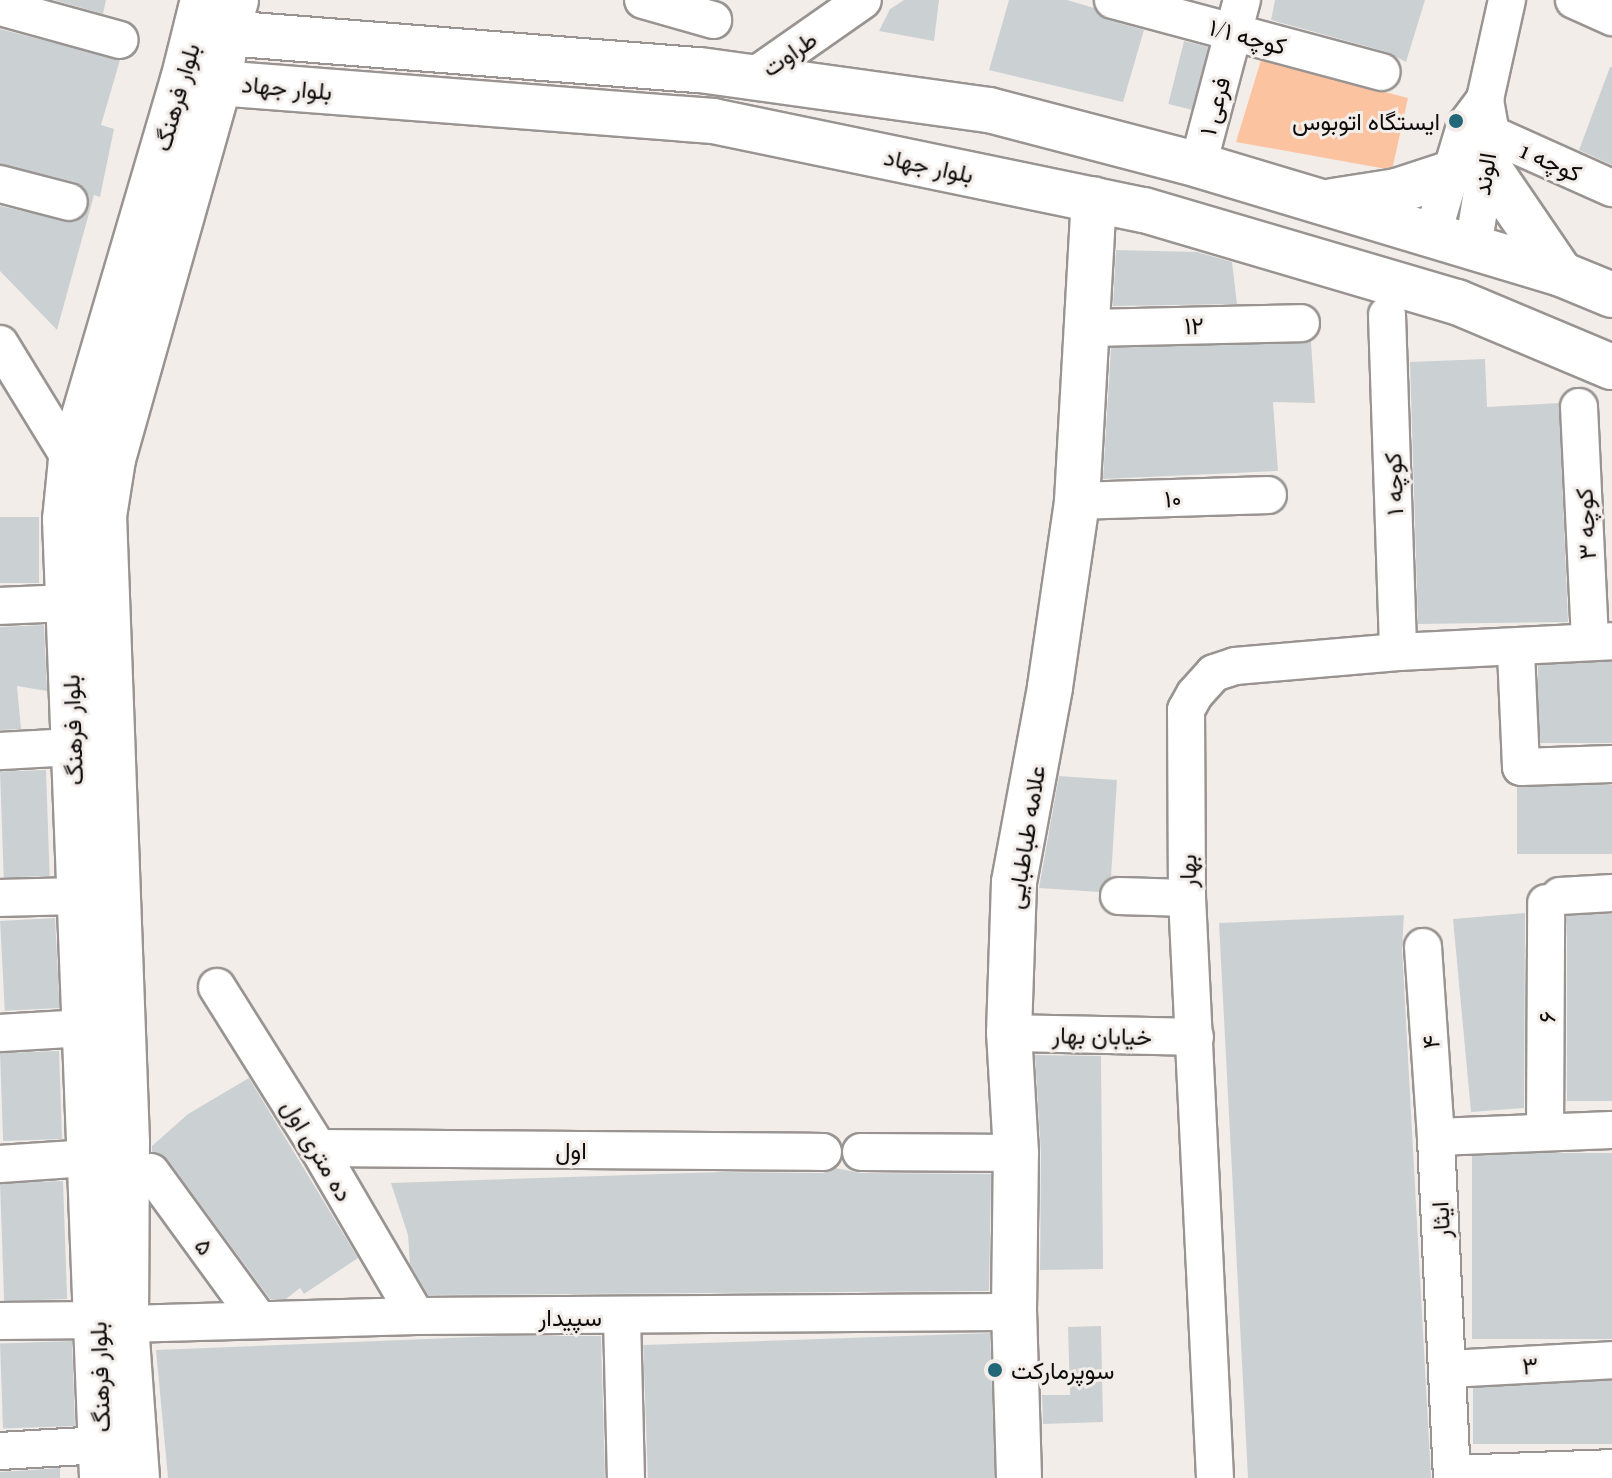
<!DOCTYPE html>
<html>
<head>
<meta charset="utf-8">
<style>
	body { margin:0 }
	#map { position:relative; width:1612px; height:1478px; overflow:hidden; background:#f3edea; font-family:"Playfair Display",Vazirmatn,serif }
	div>[style] { position:absolute }
	[style*='--x'] { left:calc(var(--x)*1px); top:calc(var(--y)*1px); width:calc(var(--w)*1px); rotate:calc(var(--a)*1deg) }
	.green>* { inset:0; background:#fbc3a0 }
	.building>* { inset:0; background:#cbd1d3; transform-origin:0 0 }
	.roads { filter:drop-shadow(2px 0 #999491) drop-shadow(-2px 0 #999491) drop-shadow(0 2px #999491) drop-shadow(0 -2px #999491) }
	.minor>* { height:36px; margin:-18px; padding:0 18px; transform-origin:18px; border-radius:18px; background:#fff }
	.major>* { height:44px; margin:-22px; padding:0 22px; transform-origin:22px; border-radius:22px; background:#fff }
	.dots>* { width:22px; height:22px; translate:-50% -50%; box-sizing:border-box; border:4px solid #f3edea; border-radius:50% }
	span { translate:-50% -50%; white-space:nowrap; text-align:center; line-height:1.15; -webkit-text-stroke:6px #f3edea; paint-order:stroke }
	.street-label { font-size:24px; color:#0e0c0b }
	.poi-label { font-size:24px; color:#0e0c0b }
	.right { translate:-100% -50%; text-align:right }
	.left { translate:0 -50%; text-align:left }
</style>
</head>
<body>
<div id="map">
	<div class="green">
		<i style="clip-path:polygon(1261px 60px,1408px 98px,1392px 170px,1236px 142px)"></i>
	</div>
	<div class="building">
		<i style="clip-path:polygon(54px 0,106px 0,103px 14px)"></i>
		<i style="clip-path:polygon(904px 0,939px 0,934px 41px,879px 31px,890px 9px)"></i>
		<i style="clip-path:polygon(1009px 0,1067px 0,1094px 8px,1108px 20px,1144px 30px,1123px 102px,989px 70px)"></i>
		<i style="clip-path:polygon(1275px 0,1425px 0,1406px 62px,1387px 52px,1271px 20px)"></i>
		<i style="clip-path:polygon(0 29px,120px 60px,101px 125px,114px 129px,100px 197px,94px 195px,57px 330px,0 271px,0 206px,74px 222px,84px 216px,89px 197px,84px 188px,74px 182px,0 164px)"></i>
		<i style="left:1184px;top:41px;width:25px;height:65px;rotate:14deg"></i>
		<i style="clip-path:polygon(1610px 67px,1612px 67px,1612px 165px,1579px 150px)"></i>
		<i style="clip-path:polygon(1116px 250px,1197px 252px,1232px 262px,1237px 304px,1113px 306px)"></i>
		<i style="clip-path:polygon(1311px 341px,1315px 403px,1273px 402px,1278px 471px,1103px 479px,1111px 348px)"></i>
		<i style="clip-path:polygon(1485px 359px,1487px 407px,1559px 403px,1568px 622px,1418px 624px,1410px 362px)"></i>
		<i style="left:39px;top:517px;width:66px;height:39px;rotate:90deg"></i>
		<i style="clip-path:polygon(44px 625px,47px 691px,17px 686px,21px 729px,0 730px,0 627px)"></i>
		<i style="left:1612px;top:662px;width:81px;height:74px;rotate:90deg"></i>
		<i style="left:46px;top:770px;width:106px;height:46px;rotate:88deg"></i>
		<i style="clip-path:polygon(1059px 776px,1117px 780px,1111px 877px,1099px 892px,1039px 888px)"></i>
		<i style="left:1612px;top:785px;width:69px;height:95px;rotate:90deg"></i>
		<i style="clip-path:polygon(1525px 913px,1524px 1108px,1471px 1112px,1453px 919px)"></i>
		<i style="left:1612px;top:914px;width:187px;height:45px;rotate:90deg"></i>
		<i style="clip-path:polygon(1404px 915px,1402px 948px,1431px 1478px,1248px 1478px,1219px 923px)"></i>
		<i style="left:55px;top:918px;width:90px;height:55px;rotate:87deg"></i>
		<i style="left:59px;top:1051px;width:88px;height:59px;rotate:88deg"></i>
		<i style="clip-path:polygon(1035px 1055px,1101px 1056px,1103px 1269px,1040px 1270px,1041px 1153px)"></i>
		<i style="clip-path:polygon(249px 1078px,358px 1258px,304px 1294px,300px 1288px,286px 1299px,270px 1299px,168px 1160px,152px 1152px,152px 1146px,188px 1114px)"></i>
		<i style="left:1612px;top:1153px;width:186px;height:140px;rotate:90deg"></i>
		<i style="clip-path:polygon(835px 1168px,861px 1173px,991px 1174px,989px 1291px,428px 1295px,410px 1264px,408px 1235px,391px 1183px,722px 1172px,823px 1173px)"></i>
		<i style="left:63px;top:1181px;width:118px;height:63px;rotate:88deg"></i>
		<i style="clip-path:polygon(1101px 1326px,1103px 1422px,1043px 1424px,1042px 1395px,1070px 1395px,1068px 1327px)"></i>
		<i style="left:990px;top:1333px;width:145px;height:347px;rotate:88deg"></i>
		<i style="clip-path:polygon(500px 1336px,601px 1336px,605px 1478px,168px 1478px,156px 1350px)"></i>
		<i style="left:72px;top:1341px;width:85px;height:72px;rotate:88deg"></i>
		<i style="left:1612px;top:1381px;width:63px;height:139px;rotate:90deg"></i>
		<i style="clip-path:polygon(60px 1468px,60px 1478px,0 1478px,0 1472px)"></i>
	</div>
	<div class="roads">
		<div class="minor">
			<i style="--x:643;--y:0;--w:73;--a:15.9"></i>
			<i style="--x:1113;--y:0;--w:278;--a:15"></i>
			<i style="--x:1574;--y:0;--w:42;--a:24.1"></i>
			<i style="--x:0;--y:7;--w:124;--a:15.4"></i>
			<i style="--x:753;--y:77;--w:134;--a:-35"></i>
			<i style="--x:1491;--y:134;--w:133;--a:24.1"></i>
			<i style="--x:1198;--y:165;--w:171;--a:-75.1"></i>
			<i style="--x:0;--y:184;--w:71;--a:14.6"></i>
			<i style="--x:1432;--y:236;--w:115;--a:-73.3"></i>
			<i style="--x:1465;--y:126;--w:34;--a:-53"></i>
			<i style="--x:1473;--y:248;--w:115;--a:-81"></i>
			<i style="--x:1491;--y:134;--w:36;--a:-100"></i>
			<i style="--x:1485;--y:99;--w:101;--a:-77.5"></i>
			<i style="--x:1387;--y:315;--w:337;--a:88.1"></i>
			<i style="--x:1087;--y:328;--w:214;--a:-1.3"></i>
			<i style="--x:0;--y:344;--w:136;--a:58.5"></i>
			<i style="--x:1579;--y:407;--w:235;--a:87.3"></i>
			<i style="--x:1077;--y:501;--w:191;--a:-1.8"></i>
			<i style="--x:0;--y:606;--w:68;--a:-2.5"></i>
			<i style="--x:1524;--y:646;--w:10;--a:143"></i>
			<i style="--x:1516;--y:652;--w:115;--a:87.5"></i>
			<i style="--x:1521;--y:767;--w:91;--a:-1.9"></i>
			<i style="--x:0;--y:751;--w:73;--a:-3.1"></i>
			<i style="--x:1119;--y:896;--w:68;--a:1.7"></i>
			<i style="--x:1560;--y:896;--w:52;--a:-3.3"></i>
			<i style="--x:0;--y:898;--w:79;--a:-1.5"></i>
			<i style="--x:1423;--y:947;--w:190;--a:86.1"></i>
			<i style="--x:217;--y:987;--w:190;--a:57.9"></i>
			<i style="--x:318;--y:1148;--w:194;--a:59.7"></i>
			<i style="--x:0;--y:1033;--w:84;--a:-3.4"></i>
			<i style="--x:1009;--y:1033;--w:186;--a:1.2"></i>
			<i style="--x:1545;--y:1132;--w:229;--a:-89.7"></i>
			<i style="--x:318;--y:1148;--w:505;--a:0.45"></i>
			<i style="--x:861;--y:1152;--w:155;--a:0.4"></i>
			<i style="--x:0;--y:1164;--w:87;--a:-3.9"></i>
			<i style="--x:151;--y:1172;--w:183;--a:53.9"></i>
			<i style="--x:622;--y:1317;--w:161;--a:88.6"></i>
			<i style="--x:0;--y:1321;--w:97;--a:-0.6"></i>
			<i style="--x:97;--y:1320;--w:29;--a:8"></i>
			<i style="--x:126;--y:1324;--w:290;--a:-1.6"></i>
			<i style="--x:416;--y:1316;--w:598;--a:-0.38"></i>
			<i style="--x:1448;--y:1369;--w:164;--a:-3.1"></i>
			<i style="--x:0;--y:1451;--w:101;--a:-3.4"></i>
			<i style="--x:1452;--y:1474;--w:160;--a:-2.1"></i>
			<i style="--x:1215;--y:1478;--w:581;--a:-92.76"></i>
			<i style="--x:1187;--y:898;--w:188;--a:-90.3"></i>
			<i style="--x:1186;--y:710;--w:18;--a:-61"></i>
			<i style="--x:1195;--y:694;--w:28;--a:-48"></i>
			<i style="--x:1214;--y:673;--w:22;--a:-18"></i>
			<i style="--x:1235;--y:666;--w:164;--a:-4.9"></i>
			<i style="--x:1398;--y:652;--w:214;--a:-2.9"></i>
			<i style="--x:1452;--y:1478;--w:341;--a:-92.7"></i>
			<i style="--x:1436;--y:1137;--w:176;--a:-2.3"></i>
		</div>
		<div class="major">
			<i style="--x:198;--y:28;--w:28;--a:10"></i>
			<i style="--x:226;--y:33;--w:475;--a:4.5"></i>
			<i style="--x:700;--y:70;--w:292;--a:7.9"></i>
			<i style="--x:989;--y:110;--w:216;--a:14.7"></i>
			<i style="--x:1198;--y:165;--w:379;--a:16.7"></i>
			<i style="--x:1561;--y:274;--w:55;--a:22.4"></i>
			<i style="--x:192;--y:81;--w:523;--a:4.39"></i>
			<i style="--x:713;--y:121;--w:440;--a:11.7"></i>
			<i style="--x:1144;--y:210;--w:326;--a:16.4"></i>
			<i style="--x:1457;--y:302;--w:168;--a:22.8"></i>
			<i style="--x:1486;--y:164;--w:133;--a:55.7"></i>
			<i style="--x:1333;--y:201;--w:65;--a:-8.9"></i>
			<i style="--x:1397;--y:191;--w:57;--a:-18.4"></i>
			<i style="--x:102;--y:1478;--w:959;--a:-92.21"></i>
			<i style="--x:65;--y:520;--w:60;--a:-84.3"></i>
			<i style="--x:71;--y:460;--w:396;--a:-73.6"></i>
			<i style="--x:183;--y:80;--w:82;--a:-76"></i>
			<i style="--x:137;--y:1478;--w:154;--a:-94.1"></i>
			<i style="--x:126;--y:1324;--w:182;--a:-89.7"></i>
			<i style="--x:127;--y:1142;--w:626;--a:-92.1"></i>
			<i style="--x:104;--y:516;--w:58;--a:-81"></i>
			<i style="--x:113;--y:459;--w:392;--a:-74.2"></i>
			<i style="--x:220;--y:82;--w:49;--a:-83"></i>
			<i style="--x:226;--y:33;--w:34;--a:-73"></i>
			<i style="--x:1019;--y:1478;--w:166;--a:-91.7"></i>
			<i style="--x:1014;--y:1312;--w:159;--a:-89.3"></i>
			<i style="--x:1016;--y:1153;--w:120;--a:-93.3"></i>
			<i style="--x:1009;--y:1033;--w:151;--a:-88.1"></i>
			<i style="--x:1014;--y:882;--w:198;--a:-79.5"></i>
			<i style="--x:1050;--y:687;--w:188;--a:-81.7"></i>
			<i style="--x:1077;--y:501;--w:302;--a:-86.8"></i>
		</div>
	</div>
	<div class="dots">
		<i style="left:1456px;top:121px;background:#226778"></i>
		<i style="left:995px;top:1370px;background:#226778"></i>
	</div>
	<div class="street-label">
		<span style="left:1248px;top:36px;rotate:15deg">کوچه ۱/۱</span>
		<span style="left:789px;top:53px;rotate:-35deg">طراوت</span>
		<span style="left:287px;top:87px;rotate:5deg">بلوار جهاد</span>
		<span style="left:176px;top:97px;rotate:-74deg">بلوار فرهنگ</span>
		<span style="left:1214px;top:106px;rotate:-75deg">فرعی ۱</span>
		<span style="left:1551px;top:161px;rotate:24deg">کوچه 1</span>
		<span style="left:929px;top:165px;rotate:12deg">بلوار جهاد</span>
		<span style="left:1484px;top:174px;rotate:-81deg">الوند</span>
		<span style="left:1194px;top:325px;rotate:-1deg">۱۲</span>
		<span style="left:1393px;top:484px;rotate:-92deg">کوچه ۱</span>
		<span style="left:1173px;top:498px;rotate:-2deg">۱۰</span>
		<span style="left:1585px;top:524px;rotate:-93deg">کوچه ۳</span>
		<span style="left:72px;top:730px;rotate:-92deg">بلوار فرهنگ</span>
		<span style="left:1025px;top:837px;rotate:-81deg">علامه طباطبایی</span>
		<span style="left:1187px;top:871px;rotate:-90deg">بهار</span>
		<span style="left:1546px;top:1017px;rotate:-90deg">۶</span>
		<span style="left:1102px;top:1035px;rotate:1deg">خیابان بهار</span>
		<span style="left:1430px;top:1042px;rotate:-94deg">۴</span>
		<span style="left:318px;top:1150px;rotate:59deg">ده متری اول</span>
		<span style="left:571px;top:1150px">اول</span>
		<span style="left:1440px;top:1220px;rotate:-93deg">ایثار</span>
		<span style="left:205px;top:1246px;rotate:54deg">۵</span>
		<span style="left:570px;top:1317px">سپیدار</span>
		<span style="left:1530px;top:1365px;rotate:-3deg">۳</span>
		<span style="left:99px;top:1377px;rotate:-92deg">بلوار فرهنگ</span>
	</div>
	<div class="poi-label">
		<span class="right" style="left:1440px;top:121px">ایستگاه اتوبوس</span>
		<span class="left" style="left:1011px;top:1370px">سوپرمارکت</span>
	</div>
</div>
</body>
</html>
